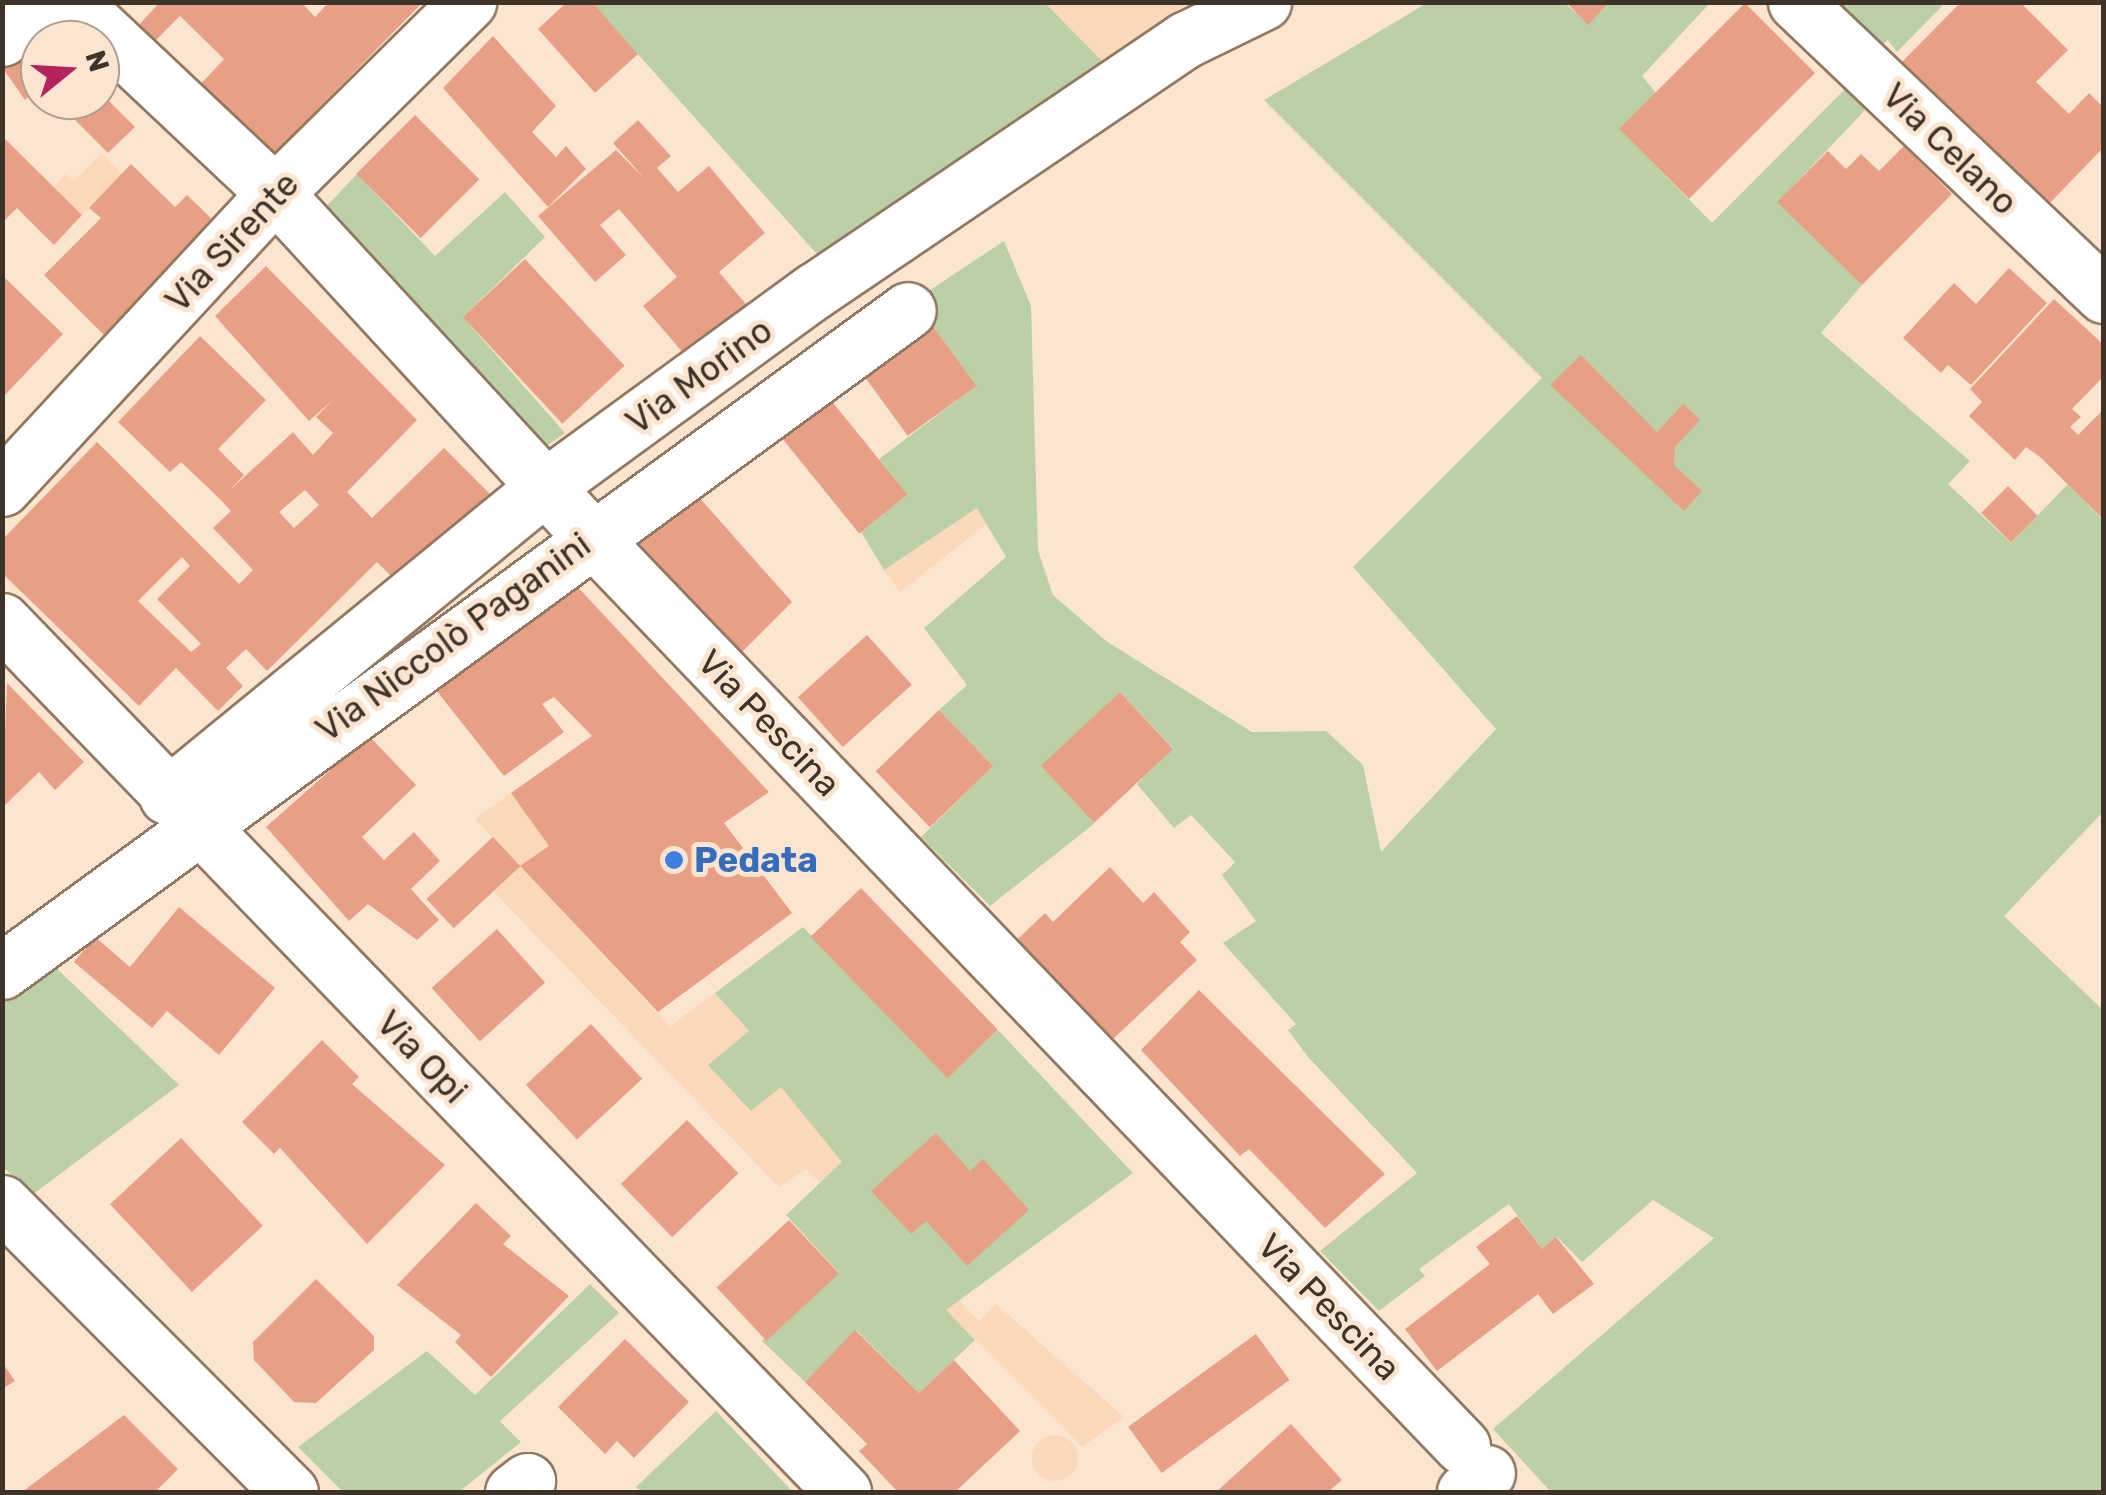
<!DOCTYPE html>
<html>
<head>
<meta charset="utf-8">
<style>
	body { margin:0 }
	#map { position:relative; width:2106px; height:1495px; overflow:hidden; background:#fce5d0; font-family:Rubik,sans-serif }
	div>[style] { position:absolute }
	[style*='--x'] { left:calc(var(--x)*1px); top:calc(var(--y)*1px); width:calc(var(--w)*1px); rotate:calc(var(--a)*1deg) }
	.built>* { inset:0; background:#fbd8b9 }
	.round { border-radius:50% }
	.green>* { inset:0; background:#bcd0a8 }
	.building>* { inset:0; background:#e7a085; transform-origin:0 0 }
	.roads { filter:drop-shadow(2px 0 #927860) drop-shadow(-2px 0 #927860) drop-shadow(0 2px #927860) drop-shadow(0 -2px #927860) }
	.minor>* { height:55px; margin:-27.5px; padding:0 27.5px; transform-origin:27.5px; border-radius:27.5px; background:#fff }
	.dots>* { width:28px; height:28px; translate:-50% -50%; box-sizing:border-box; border:5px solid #fce5d0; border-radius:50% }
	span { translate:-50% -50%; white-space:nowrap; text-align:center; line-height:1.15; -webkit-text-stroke:10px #fce5d0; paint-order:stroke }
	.street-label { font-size:35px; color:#3e3329 }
	.shop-label { font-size:35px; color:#366cbe; font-weight:700 }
	.left { translate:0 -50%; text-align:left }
	.frame { position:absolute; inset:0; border:5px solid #3e3329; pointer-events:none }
	.north { position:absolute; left:20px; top:20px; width:100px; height:100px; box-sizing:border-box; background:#fce5d0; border:2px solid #b09e8d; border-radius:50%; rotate:72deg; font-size:28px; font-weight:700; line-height:40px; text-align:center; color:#3e3329 }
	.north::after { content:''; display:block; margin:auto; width:35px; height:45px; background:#b2245b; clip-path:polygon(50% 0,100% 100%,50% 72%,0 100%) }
</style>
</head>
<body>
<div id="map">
	<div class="built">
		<i style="clip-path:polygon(1045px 3px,1211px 3px,1103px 62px)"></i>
		<i style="clip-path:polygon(102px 153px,123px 175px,82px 215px,54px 186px,66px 174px,74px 181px)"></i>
		<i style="clip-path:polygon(977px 508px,988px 523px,900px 592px,884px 570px)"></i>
		<i style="clip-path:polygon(511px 793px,549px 846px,520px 867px,670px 1026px,715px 993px,749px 1031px,709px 1065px,781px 1087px,843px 1162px,820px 1183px,806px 1169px,779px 1187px,490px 888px,519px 866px,475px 819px)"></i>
		<i style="clip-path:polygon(959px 1300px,979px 1321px,996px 1304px,1124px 1417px,1082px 1447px,945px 1310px)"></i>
		<i class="round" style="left:1032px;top:1435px;width:46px;height:46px"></i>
	</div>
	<div class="green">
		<i style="clip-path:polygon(592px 3px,1045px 3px,1103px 62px,824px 262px)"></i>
		<i style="clip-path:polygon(1427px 3px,1565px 3px,1588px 24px,1610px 3px,1710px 3px,1642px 76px,1656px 93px,1620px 129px,1712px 223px,1846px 88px,1867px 108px,1778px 202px,1862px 285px,1821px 333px,1970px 461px,1948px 484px,2011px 543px,2068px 484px,2103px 520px,2103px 812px,2004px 916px,2103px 1010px,2103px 1492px,1551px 1492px,1493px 1429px,1714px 1238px,1653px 1200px,1582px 1262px,1557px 1237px,1542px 1249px,1509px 1204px,1419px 1269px,1425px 1276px,1379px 1311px,1320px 1251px,1417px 1173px,1308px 1057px,1288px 1030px,1296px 1024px,1223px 943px,1256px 921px,1222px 875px,1235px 862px,1191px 815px,1174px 828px,1137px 784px,1173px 748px,1121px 693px,1042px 766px,1095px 823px,990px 906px,921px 837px,993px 766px,939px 710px,967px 685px,924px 628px,1006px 557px,977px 508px,884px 570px,861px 532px,907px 495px,879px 459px,976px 386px,930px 322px,927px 292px,1004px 241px,1031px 306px,1038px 550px,1053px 595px,1106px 641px,1252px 732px,1326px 731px,1363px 765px,1381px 852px,1496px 729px,1353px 567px,1542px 378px,1264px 100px)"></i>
		<i style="clip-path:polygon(1825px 3px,1945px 3px,1897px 52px,1888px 40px,1877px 50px)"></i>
		<i style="clip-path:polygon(357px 174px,435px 256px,505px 192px,545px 237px,463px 317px,565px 433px,545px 447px,322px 211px)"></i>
		<i style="clip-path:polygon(803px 927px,949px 1076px,998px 1030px,1133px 1173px,946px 1310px,975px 1340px,919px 1393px,856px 1330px,805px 1382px,762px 1341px,839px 1273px,786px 1215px,842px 1162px,781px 1087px,751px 1111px,708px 1065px,749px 1031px,715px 993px)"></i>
		<i style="clip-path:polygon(53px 965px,179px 1085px,32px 1195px,3px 1167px,2px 1001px)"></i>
		<i style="clip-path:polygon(590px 1284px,619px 1313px,500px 1421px,521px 1442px,459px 1492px,343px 1492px,298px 1447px,427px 1351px,475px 1395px)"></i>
		<i style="clip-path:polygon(716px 1411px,793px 1492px,642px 1492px,636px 1487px)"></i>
	</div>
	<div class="building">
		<i style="clip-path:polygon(160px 2px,301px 2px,315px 17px,329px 2px,423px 2px,270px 158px,197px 88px,224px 59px,180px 16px,153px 43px,137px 27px)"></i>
		<i style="clip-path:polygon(567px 2px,592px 2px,638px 54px,595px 93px,538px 29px)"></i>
		<i style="clip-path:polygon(1566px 2px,1610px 2px,1588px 25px)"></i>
		<i style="clip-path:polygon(1961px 2px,2020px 2px,2068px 50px,2036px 82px,2069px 114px,2089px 93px,2104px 108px,2104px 147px,2048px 205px,1901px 63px)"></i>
		<i style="left:1745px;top:3px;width:99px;height:178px;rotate:45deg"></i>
		<i style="clip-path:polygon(38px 30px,48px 40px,40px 40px,40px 85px,25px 100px,2px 67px)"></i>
		<i style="clip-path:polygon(493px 36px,556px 106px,532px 132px,556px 157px,566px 146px,586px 169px,548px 207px,443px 88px)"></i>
		<i style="clip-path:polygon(100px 92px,135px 127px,108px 153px,55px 100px,100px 100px)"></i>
		<i style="left:415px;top:115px;width:91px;height:83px;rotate:45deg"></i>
		<i style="clip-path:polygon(638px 120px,671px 156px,657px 168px,678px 192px,709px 166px,765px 233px,719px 272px,750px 309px,690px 361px,643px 306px,677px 277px,619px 209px,600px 225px,626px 255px,595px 282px,538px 216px,616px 150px,645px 179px,613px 143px)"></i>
		<i style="clip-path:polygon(5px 139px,82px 215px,54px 245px,17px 208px,2px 223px)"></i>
		<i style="clip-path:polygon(1904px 146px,1952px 194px,1862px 285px,1777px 202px,1828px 151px,1846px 169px,1861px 154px,1879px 171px)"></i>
		<i style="clip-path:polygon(131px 164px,175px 207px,187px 195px,212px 219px,107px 338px,44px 275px,101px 218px,89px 208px)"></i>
		<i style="left:525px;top:259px;width:146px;height:85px;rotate:47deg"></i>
		<i style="clip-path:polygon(evenodd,266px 266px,417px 420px,347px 492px,372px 518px,444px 448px,490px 494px,392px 577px,377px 562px,267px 671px,246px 649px,226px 668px,243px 686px,218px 711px,176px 668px,139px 706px,2px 573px,2px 540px,97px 442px,239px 584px,253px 570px,213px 528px,231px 511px,221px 500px,181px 462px,170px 472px,118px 422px,200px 336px,266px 400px,218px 449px,244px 475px,230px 490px,293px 432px,313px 455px,333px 433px,316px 417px,334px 399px,309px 421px,215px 316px,266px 266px,305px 490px,319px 505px,294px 528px,279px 512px,305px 490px,266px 266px,182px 557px,190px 566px,157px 599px,201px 644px,191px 652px,138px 601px,182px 557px)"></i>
		<i style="clip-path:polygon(2009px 268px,2047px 303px,1971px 385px,1948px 365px,1941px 373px,1903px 338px,1954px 283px,1976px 304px)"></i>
		<i style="clip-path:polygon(5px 278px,63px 334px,2px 398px,2px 280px)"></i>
		<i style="clip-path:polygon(2054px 299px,2104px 345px,2104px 376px,2072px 409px,2081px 417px,2070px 427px,2078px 435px,2104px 409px,2104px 520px,2040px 457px,2026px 447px,2015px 460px,1969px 416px,1982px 402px,1970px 389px)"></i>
		<i style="left:930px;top:322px;width:79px;height:85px;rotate:54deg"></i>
		<i style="clip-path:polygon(1581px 355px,1657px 432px,1683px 404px,1700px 420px,1675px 447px,1674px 465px,1702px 491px,1684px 511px,1550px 385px)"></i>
		<i style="left:830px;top:399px;width:123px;height:62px;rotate:51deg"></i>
		<i style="left:2008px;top:486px;width:42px;height:38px;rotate:45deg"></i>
		<i style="clip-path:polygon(697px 495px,792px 602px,737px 657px,628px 543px)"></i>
		<i style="clip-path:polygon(574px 583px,769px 792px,724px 823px,792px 913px,658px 1012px,520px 866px,549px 846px,511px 793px,592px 736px,554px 697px,542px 704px,564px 732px,504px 776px,432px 685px)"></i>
		<i style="left:867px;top:635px;width:67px;height:93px;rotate:48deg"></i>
		<i style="clip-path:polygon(7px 683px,84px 762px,55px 790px,39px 772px,2px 808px)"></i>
		<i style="left:1120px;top:692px;width:78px;height:108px;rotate:47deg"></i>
		<i style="left:939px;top:710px;width:78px;height:88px;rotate:46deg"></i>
		<i style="clip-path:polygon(369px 736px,416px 785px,362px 837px,384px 860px,414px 832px,440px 861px,411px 889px,439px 920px,417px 940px,368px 904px,349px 921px,266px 827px)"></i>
		<i style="left:493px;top:837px;width:40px;height:91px;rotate:47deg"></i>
		<i style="clip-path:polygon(1110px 867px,1143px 903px,1154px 892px,1190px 932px,1180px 942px,1197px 960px,1111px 1041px,1018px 939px,1045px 913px,1053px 922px)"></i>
		<i style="left:861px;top:888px;width:197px;height:70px;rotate:46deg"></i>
		<i style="clip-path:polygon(179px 907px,275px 988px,219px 1055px,167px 1011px,152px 1028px,74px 962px,95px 937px,130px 967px)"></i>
		<i style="left:497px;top:929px;width:72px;height:88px;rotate:48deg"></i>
		<i style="clip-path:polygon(1199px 990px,1385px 1174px,1325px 1228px,1249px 1149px,1240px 1156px,1141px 1050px)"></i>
		<i style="left:591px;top:1024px;width:75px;height:89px;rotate:47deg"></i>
		<i style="clip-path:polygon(322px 1040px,359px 1077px,352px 1084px,445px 1165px,367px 1244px,280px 1148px,274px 1154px,242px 1122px)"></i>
		<i style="left:687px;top:1120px;width:74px;height:92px;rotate:46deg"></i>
		<i style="clip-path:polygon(936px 1133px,970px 1171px,983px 1159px,1029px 1210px,967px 1266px,926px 1221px,911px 1234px,871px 1191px)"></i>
		<i style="left:181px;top:1138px;width:120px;height:97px;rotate:47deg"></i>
		<i style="clip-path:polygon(476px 1203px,511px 1236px,503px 1244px,569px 1296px,491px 1377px,455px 1342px,461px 1335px,397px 1285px)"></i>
		<i style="clip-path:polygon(1517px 1216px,1542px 1249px,1556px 1237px,1594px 1284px,1553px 1314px,1538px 1294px,1437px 1371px,1405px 1329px,1490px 1264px,1476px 1247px)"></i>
		<i style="left:789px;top:1220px;width:73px;height:99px;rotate:47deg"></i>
		<i style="clip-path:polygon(316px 1279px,374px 1336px,374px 1350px,316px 1403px,294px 1402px,254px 1360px,253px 1342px)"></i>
		<i style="clip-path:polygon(855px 1330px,919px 1393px,954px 1360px,1020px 1431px,955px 1492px,898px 1492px,859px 1451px,867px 1444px,805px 1382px)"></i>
		<i style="left:1256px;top:1334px;width:57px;height:158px;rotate:54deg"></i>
		<i style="clip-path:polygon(625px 1339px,689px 1402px,634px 1458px,617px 1441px,605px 1454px,558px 1407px)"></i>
		<i style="clip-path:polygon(2px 1362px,15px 1381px,2px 1389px)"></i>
		<i style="clip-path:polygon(124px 1415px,178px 1469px,155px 1492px,22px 1492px)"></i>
		<i style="clip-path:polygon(1291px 1424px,1342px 1480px,1328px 1492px,1216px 1492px)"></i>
	</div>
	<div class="roads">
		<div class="minor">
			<i style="--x:72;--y:2;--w:279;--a:43.3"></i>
			<i style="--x:275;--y:193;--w:467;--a:47.4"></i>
			<i style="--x:591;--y:537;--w:1259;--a:46.22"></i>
			<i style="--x:1796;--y:2;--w:425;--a:43.6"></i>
			<i style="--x:2;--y:38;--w:50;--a:-46.6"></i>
			<i style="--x:2;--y:488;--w:402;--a:-47.2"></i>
			<i style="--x:275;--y:193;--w:272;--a:-44.7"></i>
			<i style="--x:2;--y:621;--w:1211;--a:46"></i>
			<i style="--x:167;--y:796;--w:488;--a:-39.3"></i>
			<i style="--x:545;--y:487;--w:333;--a:-36.1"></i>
			<i style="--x:814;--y:291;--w:448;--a:-34.1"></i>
			<i style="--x:1185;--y:40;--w:87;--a:-26"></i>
			<i style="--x:2;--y:971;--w:1121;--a:-36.11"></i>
			<i style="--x:2;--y:1203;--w:408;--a:45.1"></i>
			<i style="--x:513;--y:1492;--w:18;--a:-38"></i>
			<i style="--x:1465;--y:1492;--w:29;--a:-41"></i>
		</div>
	</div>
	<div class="dots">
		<i style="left:674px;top:860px;background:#3f7fe0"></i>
	</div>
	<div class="street-label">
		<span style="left:1950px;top:149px;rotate:44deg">Via Celano</span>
		<span style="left:232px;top:242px;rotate:-47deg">Via Sirente</span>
		<span style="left:699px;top:376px;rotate:-36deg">Via Morino</span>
		<span style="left:453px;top:637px;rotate:-36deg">Via Niccolò Paganini</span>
		<span style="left:769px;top:723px;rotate:46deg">Via Pescina</span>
		<span style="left:422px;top:1057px;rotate:46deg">Via Opi</span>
		<span style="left:1329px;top:1307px;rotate:46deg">Via Pescina</span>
	</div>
	<div class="shop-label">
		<span class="left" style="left:694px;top:860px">Pedata</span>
	</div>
	<div class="frame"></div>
	<div class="north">N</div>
</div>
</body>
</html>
